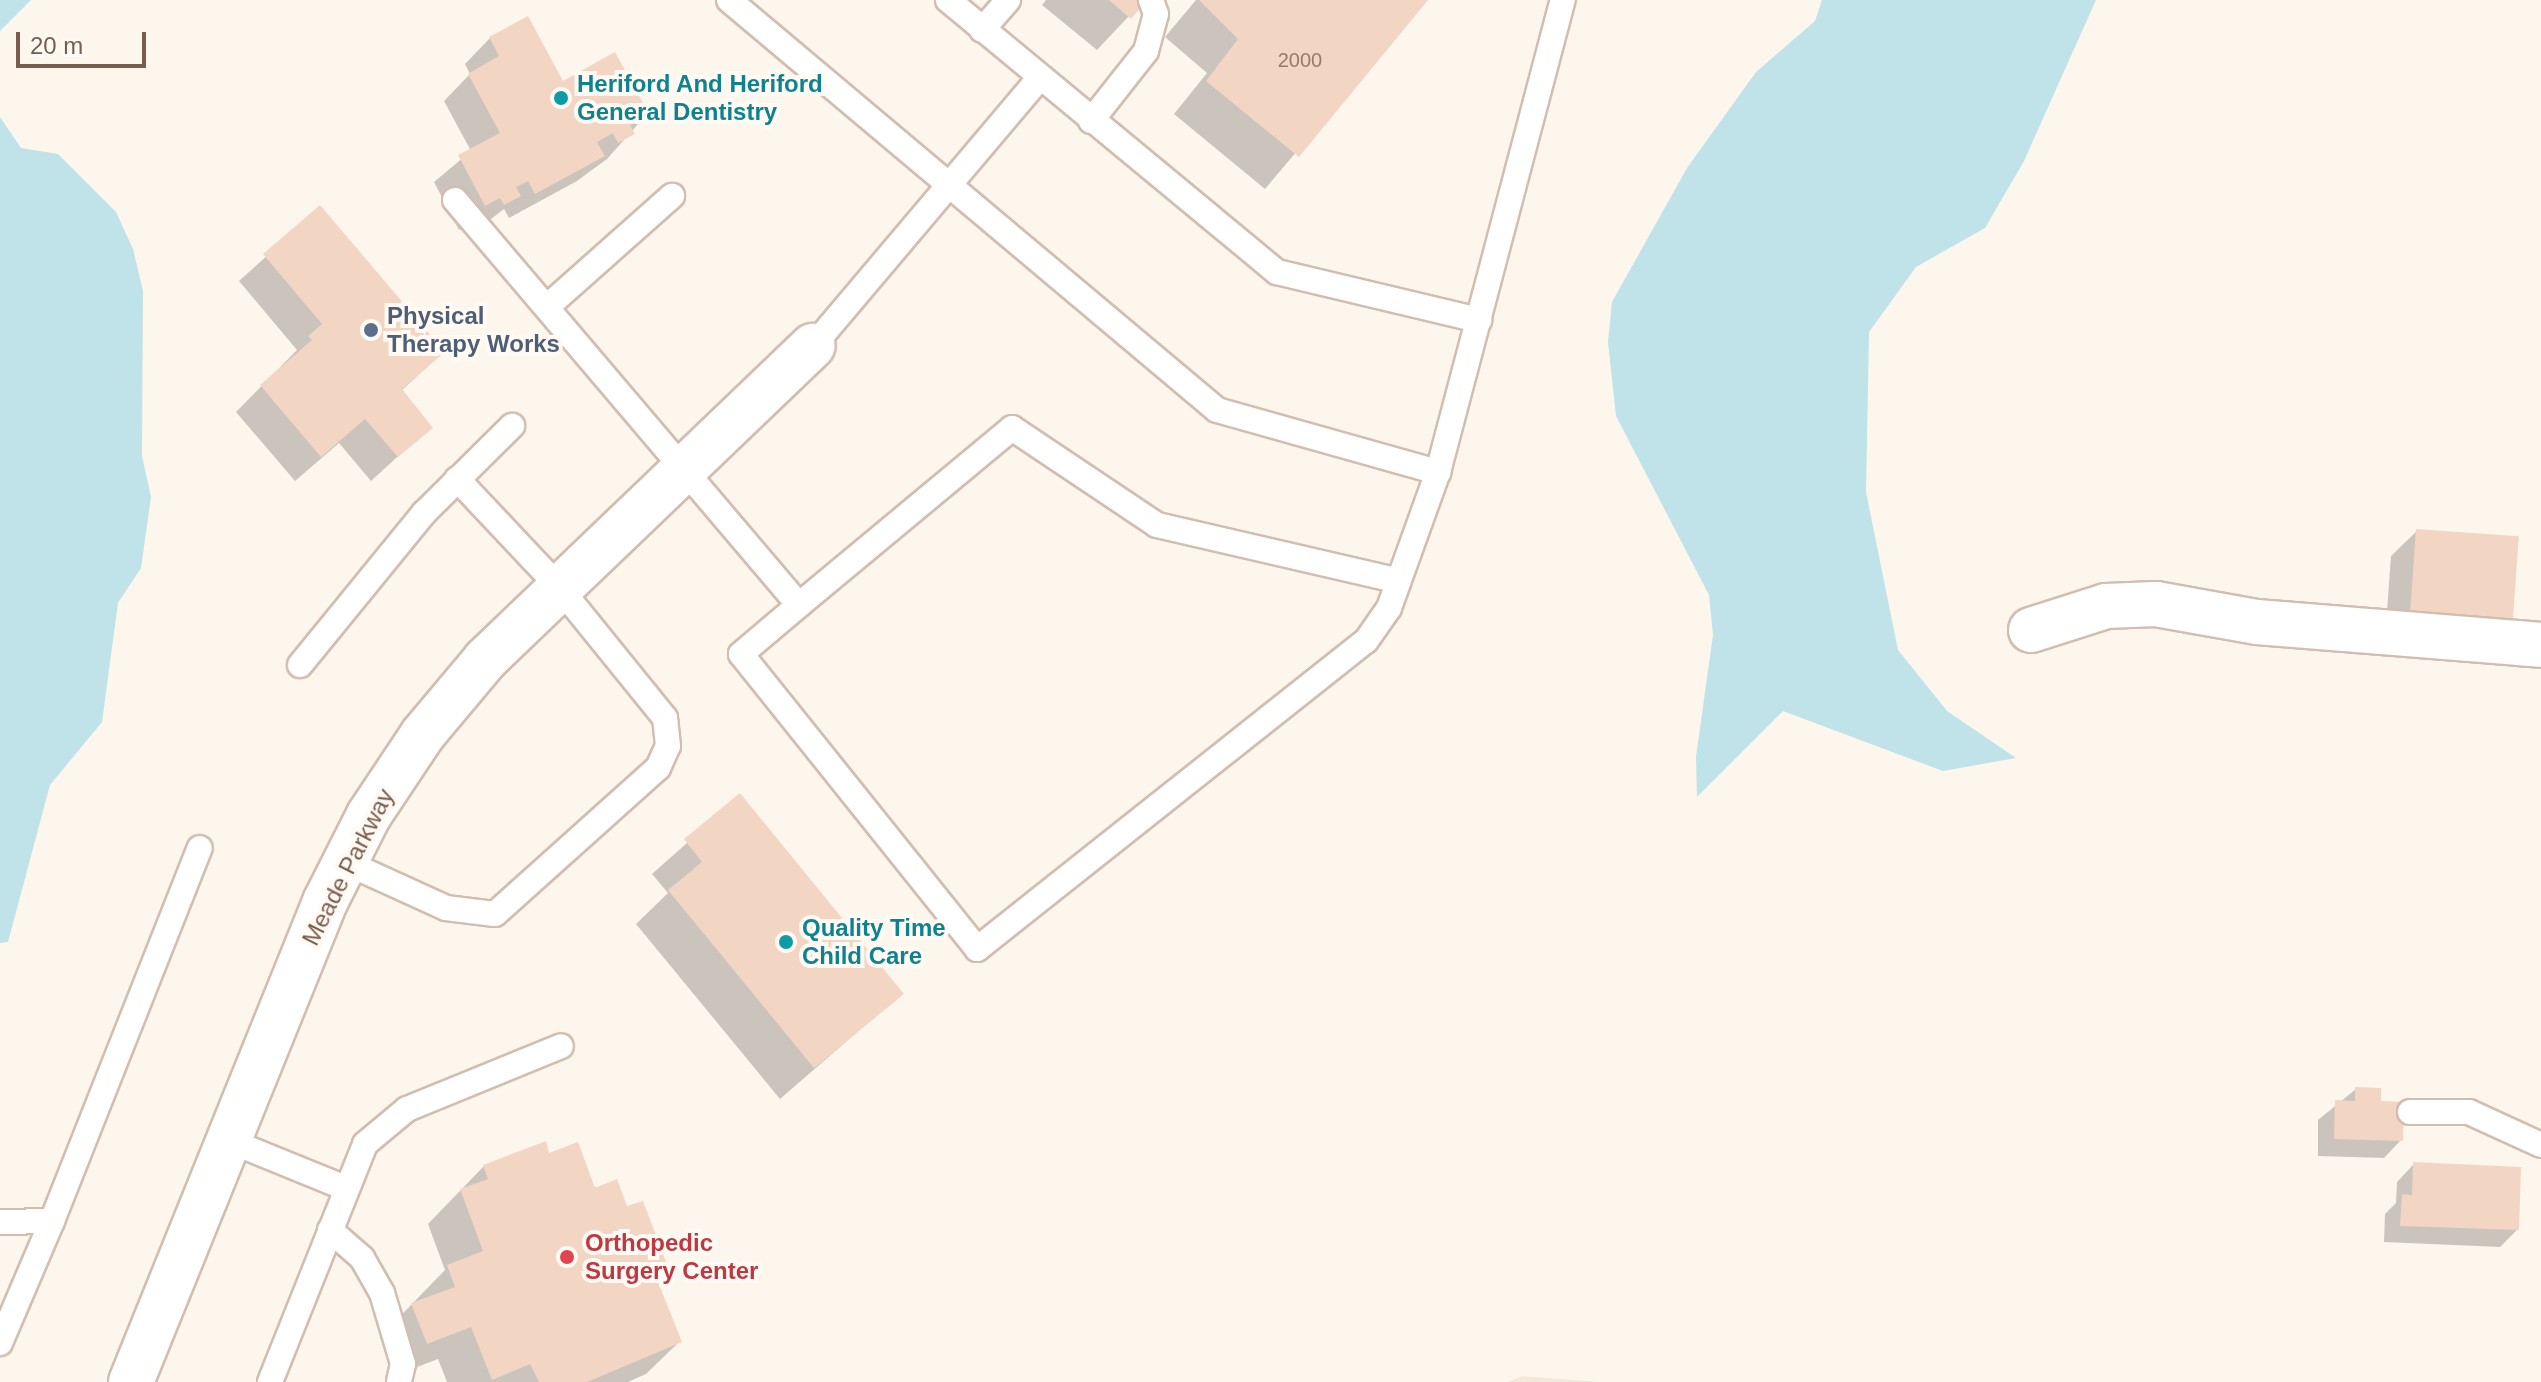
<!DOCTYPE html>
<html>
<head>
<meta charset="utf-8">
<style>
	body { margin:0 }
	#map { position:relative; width:2541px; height:1382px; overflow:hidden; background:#fdf6ec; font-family:Helvetica,sans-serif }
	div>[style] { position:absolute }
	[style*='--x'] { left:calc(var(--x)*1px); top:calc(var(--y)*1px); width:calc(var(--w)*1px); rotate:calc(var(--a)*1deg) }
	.residential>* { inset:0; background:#f5e8da }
	.water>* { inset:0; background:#bfe3e8 }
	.shadow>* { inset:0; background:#0003 }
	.building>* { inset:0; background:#f3d5c3; transform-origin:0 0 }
	.roads { filter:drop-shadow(2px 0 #d1beb0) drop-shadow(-2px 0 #d1beb0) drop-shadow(0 2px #d1beb0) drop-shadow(0 -2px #d1beb0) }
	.lane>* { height:24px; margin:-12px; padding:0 12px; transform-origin:12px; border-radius:12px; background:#fff }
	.street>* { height:44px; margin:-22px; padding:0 22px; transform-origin:22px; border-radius:22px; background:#fff }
	.dots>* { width:22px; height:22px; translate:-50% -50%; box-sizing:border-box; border:4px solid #fffaf3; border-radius:50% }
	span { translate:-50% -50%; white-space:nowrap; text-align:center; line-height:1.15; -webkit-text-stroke:8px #fffaf3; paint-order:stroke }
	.number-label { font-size:20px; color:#987a6a }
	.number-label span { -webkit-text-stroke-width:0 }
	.culture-label { font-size:24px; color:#0d838f; font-weight:700 }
	.left { translate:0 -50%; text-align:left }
	.service-label { font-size:24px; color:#4e5e75; font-weight:700 }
	.street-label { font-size:24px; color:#7a5c4d }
	.health-label { font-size:24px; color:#be3a42; font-weight:700 }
	.scale { position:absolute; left:16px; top:32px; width:130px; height:36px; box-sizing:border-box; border:4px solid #7a5c4d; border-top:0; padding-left:10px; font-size:24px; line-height:28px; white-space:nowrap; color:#7a5c4d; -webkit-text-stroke:6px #fffaf3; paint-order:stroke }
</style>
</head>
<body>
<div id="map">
	<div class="residential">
		<i style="clip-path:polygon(1522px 1376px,1599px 1382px,1508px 1382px)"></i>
	</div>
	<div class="water">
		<i style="clip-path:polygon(0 0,31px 0,0 31px)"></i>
		<i style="clip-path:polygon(1822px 0,2096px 0,2024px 161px,1985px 228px,1916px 267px,1869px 332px,1866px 492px,1898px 650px,1947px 711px,2016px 758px,1943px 771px,1783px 711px,1697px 797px,1696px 757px,1713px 635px,1709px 595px,1616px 416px,1608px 342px,1612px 302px,1687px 168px,1756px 72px,1815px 21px)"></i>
		<i style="clip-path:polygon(0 117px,21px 148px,58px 154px,116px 212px,133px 249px,143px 291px,142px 456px,151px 497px,141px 568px,118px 603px,102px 722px,50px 785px,8px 942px,0 943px)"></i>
	</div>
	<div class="shadow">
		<i style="clip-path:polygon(1046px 0,1144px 0,1097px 50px,1042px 5px)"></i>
		<i style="clip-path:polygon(1196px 0,1425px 0,1265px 189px,1174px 114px,1207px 73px,1165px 37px)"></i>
		<i style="clip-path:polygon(490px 38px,562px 84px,647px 114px,607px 159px,577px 181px,509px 218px,504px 209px,478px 229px,474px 222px,459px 230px,434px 182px,471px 151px,444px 101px,470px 74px,465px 64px)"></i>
		<i style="clip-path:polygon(320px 208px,443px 352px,401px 391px,430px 427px,371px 481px,339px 443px,295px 481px,236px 412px,297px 350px,239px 281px)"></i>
		<i style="clip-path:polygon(2417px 531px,2517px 538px,2385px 639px,2391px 556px)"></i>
		<i style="clip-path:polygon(740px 796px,901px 994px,780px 1099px,636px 924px,668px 893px,652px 874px)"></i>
		<i style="clip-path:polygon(2356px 1089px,2379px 1103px,2401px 1140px,2384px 1158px,2318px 1156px,2318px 1120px)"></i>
		<i style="clip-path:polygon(548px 1155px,626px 1208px,664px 1261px,652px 1273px,679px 1342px,646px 1374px,628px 1382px,447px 1382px,438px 1359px,394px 1376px,380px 1337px,445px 1270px,428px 1224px,484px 1166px)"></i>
		<i style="clip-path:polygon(2414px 1164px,2517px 1230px,2500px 1247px,2384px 1242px,2385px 1214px,2396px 1203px,2397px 1182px)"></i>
	</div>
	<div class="building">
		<i style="clip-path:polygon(1109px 0,1147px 0,1131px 19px)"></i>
		<i style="clip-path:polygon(1199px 0,1428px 0,1299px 157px,1206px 81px,1238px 39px)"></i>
		<i style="clip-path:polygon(528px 16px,563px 81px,615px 52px,649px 114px,630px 125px,635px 134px,618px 143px,613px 133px,597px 142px,605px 156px,535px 194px,528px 181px,516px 187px,521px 196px,504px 205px,500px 198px,485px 206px,458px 155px,500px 133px,468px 74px,499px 56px,489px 37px)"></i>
		<i style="clip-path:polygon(320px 205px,445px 352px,402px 389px,433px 428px,398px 457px,365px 419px,321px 457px,260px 385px,312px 340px,308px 336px,322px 324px,263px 254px)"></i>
		<i style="left:2416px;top:529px;width:103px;height:85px;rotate:4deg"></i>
		<i style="clip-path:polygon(740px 793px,904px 994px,814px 1068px,668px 890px,702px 862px,684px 839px)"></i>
		<i style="clip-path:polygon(2355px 1087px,2381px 1088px,2381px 1101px,2404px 1102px,2403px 1141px,2334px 1139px,2335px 1100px,2355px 1101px)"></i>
		<i style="clip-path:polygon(546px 1141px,549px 1153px,578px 1142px,595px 1188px,617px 1179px,627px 1206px,643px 1201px,666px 1262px,652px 1267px,682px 1342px,587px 1382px,539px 1382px,530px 1364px,492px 1380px,471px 1327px,427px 1344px,411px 1303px,455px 1287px,447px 1265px,483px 1251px,460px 1189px,488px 1179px,483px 1165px)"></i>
		<i style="clip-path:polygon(2413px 1162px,2521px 1167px,2519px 1230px,2400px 1226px,2402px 1194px,2412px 1195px)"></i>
	</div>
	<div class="roads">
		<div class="lane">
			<i style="--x:729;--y:0;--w:637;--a:40.04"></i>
			<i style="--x:1217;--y:410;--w:230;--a:15.7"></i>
			<i style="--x:948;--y:0;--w:427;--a:39.6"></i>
			<i style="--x:1277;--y:272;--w:208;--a:13.4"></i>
			<i style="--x:982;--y:30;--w:40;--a:-49"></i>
			<i style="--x:1091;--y:121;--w:89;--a:-51.8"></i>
			<i style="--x:1146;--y:51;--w:38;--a:-75"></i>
			<i style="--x:1156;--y:14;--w:15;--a:-110"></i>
			<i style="--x:455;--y:200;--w:531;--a:49.66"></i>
			<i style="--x:799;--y:605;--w:76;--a:139.8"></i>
			<i style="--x:741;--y:654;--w:378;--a:51.3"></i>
			<i style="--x:977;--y:949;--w:496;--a:-38.4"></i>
			<i style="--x:1366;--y:641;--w:40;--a:-55.1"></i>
			<i style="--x:1389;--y:608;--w:145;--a:-70.2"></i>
			<i style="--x:1438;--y:472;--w:488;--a:-75.2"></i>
			<i style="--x:548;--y:306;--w:166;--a:-41.6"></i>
			<i style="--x:813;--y:346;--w:350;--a:-49.8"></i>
			<i style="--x:799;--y:605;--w:277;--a:-39.7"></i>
			<i style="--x:1012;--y:428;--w:174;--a:33.8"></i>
			<i style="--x:1157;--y:525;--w:248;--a:13"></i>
			<i style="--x:300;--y:665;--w:196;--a:-50.8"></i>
			<i style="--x:424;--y:513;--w:124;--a:-44.7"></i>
			<i style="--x:345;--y:862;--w:111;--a:24.5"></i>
			<i style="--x:446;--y:908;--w:49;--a:7"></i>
			<i style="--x:495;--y:914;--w:219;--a:-41.9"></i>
			<i style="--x:658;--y:768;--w:24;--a:-66"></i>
			<i style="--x:668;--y:746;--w:28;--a:-96"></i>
			<i style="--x:665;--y:718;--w:170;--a:-129"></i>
			<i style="--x:558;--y:586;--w:147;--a:-133.3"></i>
			<i style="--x:2410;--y:1112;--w:59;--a:0"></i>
			<i style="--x:2469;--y:1112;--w:79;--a:24.6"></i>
			<i style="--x:230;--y:1141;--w:125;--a:22.1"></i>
			<i style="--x:0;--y:1222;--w:52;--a:-1.1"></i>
			<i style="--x:52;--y:1221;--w:401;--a:-68.4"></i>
			<i style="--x:330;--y:1230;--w:43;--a:41.2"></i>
			<i style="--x:362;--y:1258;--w:40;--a:60.3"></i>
			<i style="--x:382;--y:1293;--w:74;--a:73.5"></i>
			<i style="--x:403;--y:1364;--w:18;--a:103"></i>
			<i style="--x:0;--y:1343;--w:133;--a:-66.9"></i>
			<i style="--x:270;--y:1382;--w:256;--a:-68.2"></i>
			<i style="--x:365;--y:1144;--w:55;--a:-39.8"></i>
			<i style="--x:407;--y:1109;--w:166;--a:-22.2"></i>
		</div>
		<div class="street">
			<i style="--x:2031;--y:630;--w:79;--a:-17.7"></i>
			<i style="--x:2106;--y:606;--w:50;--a:-2.3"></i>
			<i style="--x:2156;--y:604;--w:103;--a:10.1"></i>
			<i style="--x:2257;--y:622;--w:285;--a:4.6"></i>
			<i style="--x:131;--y:1382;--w:518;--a:-67.99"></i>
			<i style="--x:325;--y:902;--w:97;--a:-63.2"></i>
			<i style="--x:369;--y:815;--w:97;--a:-56.3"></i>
			<i style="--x:423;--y:734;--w:97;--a:-50"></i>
			<i style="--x:485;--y:660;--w:454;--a:-43.8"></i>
		</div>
	</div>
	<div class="dots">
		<i style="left:561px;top:98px;background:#0f9aa8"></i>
		<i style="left:371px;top:330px;background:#5c6f8a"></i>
		<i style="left:786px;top:942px;background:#0f9aa8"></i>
		<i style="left:567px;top:1257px;background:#e0444e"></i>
	</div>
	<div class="number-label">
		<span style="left:1300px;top:60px">2000</span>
	</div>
	<div class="culture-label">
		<span class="left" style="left:577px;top:98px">Heriford And Heriford<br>General Dentistry</span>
		<span class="left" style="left:802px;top:942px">Quality Time<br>Child Care</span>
	</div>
	<div class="service-label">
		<span class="left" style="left:387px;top:330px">Physical<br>Therapy Works</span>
	</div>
	<div class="street-label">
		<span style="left:348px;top:867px;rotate:-63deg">Meade Parkway</span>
	</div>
	<div class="health-label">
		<span class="left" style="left:585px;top:1257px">Orthopedic<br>Surgery Center</span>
	</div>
	<div class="scale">20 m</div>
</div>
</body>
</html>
